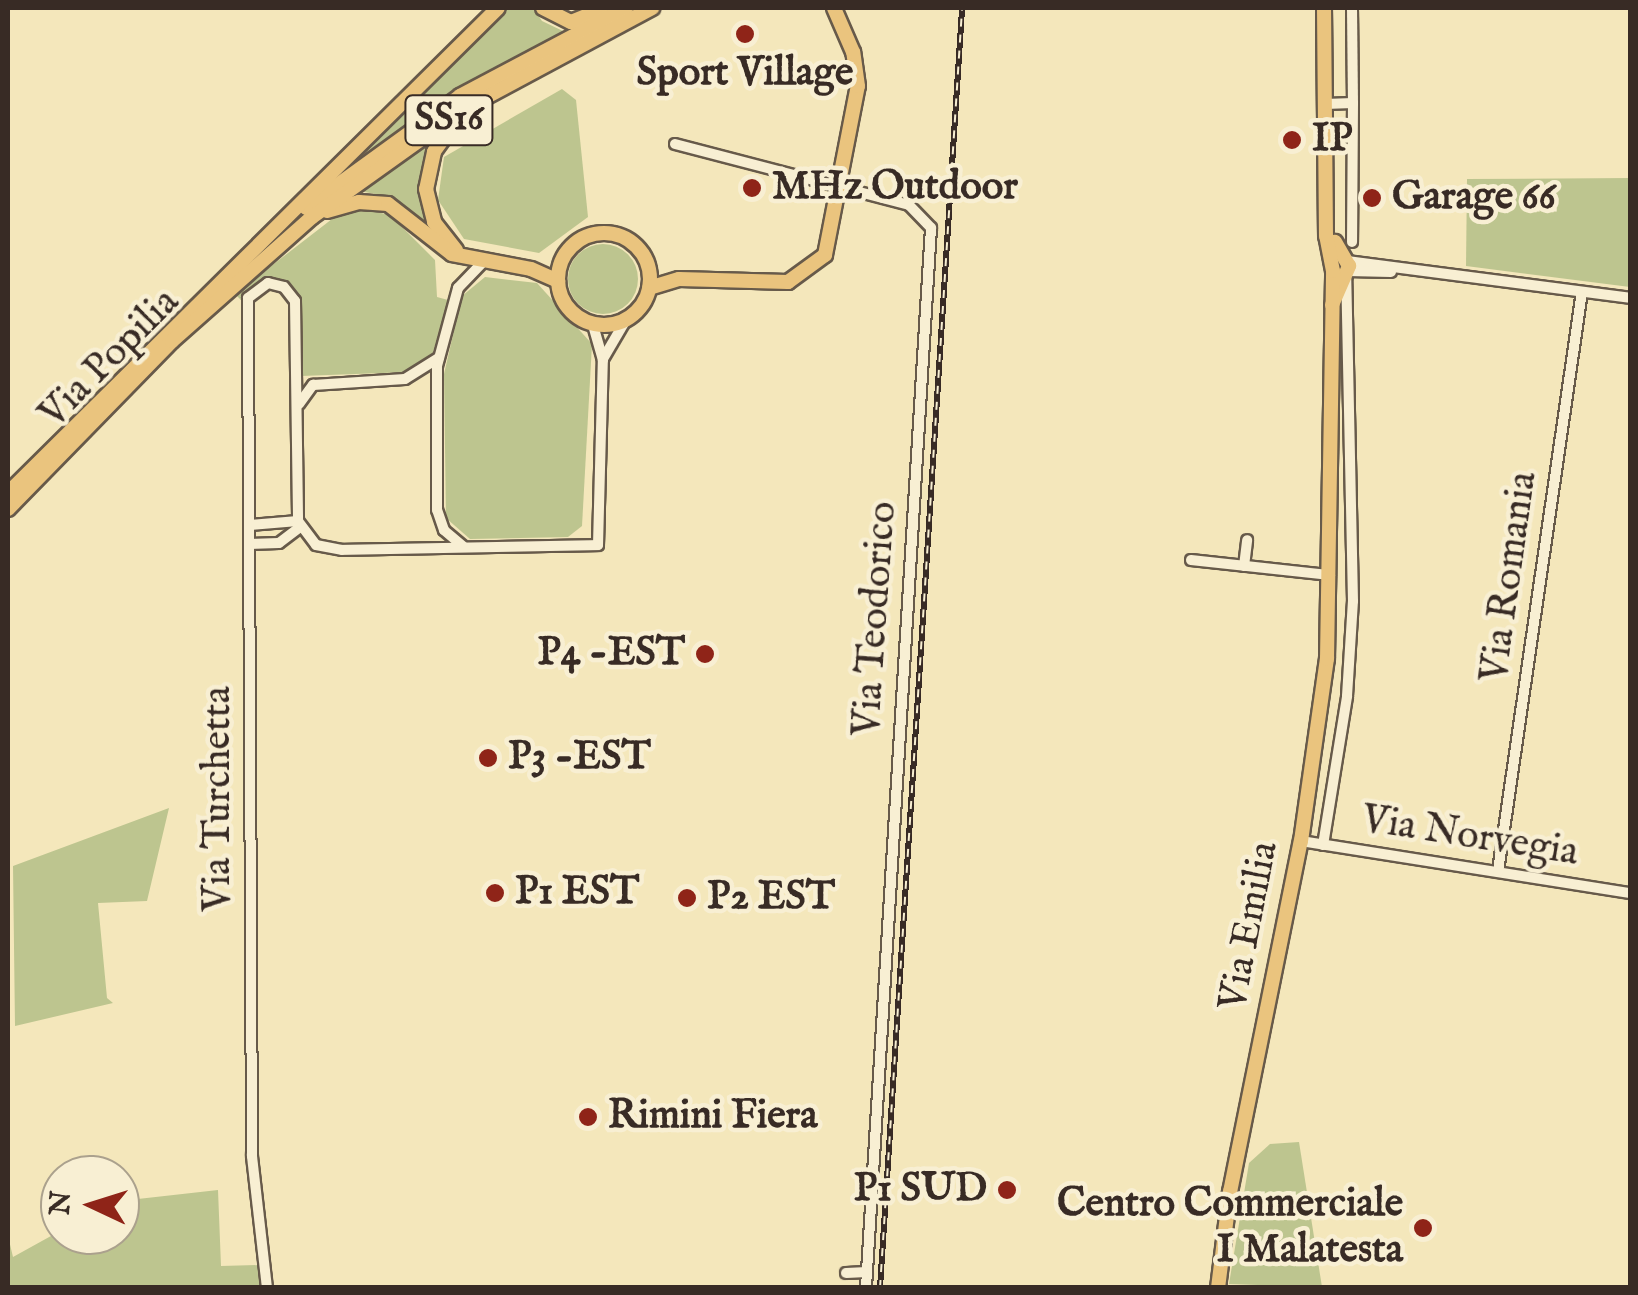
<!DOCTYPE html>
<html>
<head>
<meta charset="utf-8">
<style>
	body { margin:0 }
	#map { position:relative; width:1638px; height:1295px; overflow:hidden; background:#f4e7bb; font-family:"IM FELL English",serif }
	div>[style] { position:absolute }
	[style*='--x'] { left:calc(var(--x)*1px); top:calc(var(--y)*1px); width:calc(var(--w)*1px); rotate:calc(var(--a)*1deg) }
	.green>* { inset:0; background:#bdc58f }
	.round { border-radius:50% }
	.roads { filter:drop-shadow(2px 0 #675a4a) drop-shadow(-2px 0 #675a4a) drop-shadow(0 2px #675a4a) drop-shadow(0 -2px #675a4a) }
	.minor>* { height:10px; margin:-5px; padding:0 5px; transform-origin:5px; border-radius:5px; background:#f8efd3 }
	.major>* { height:14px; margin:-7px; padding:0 7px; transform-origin:7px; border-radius:7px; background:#eac47e }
	.major>.ring { margin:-7px; padding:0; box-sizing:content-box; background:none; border:14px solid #eac47e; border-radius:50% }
	.rail>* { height:6px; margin-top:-3px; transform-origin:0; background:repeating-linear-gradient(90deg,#f8efd3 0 8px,#382b25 0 16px); box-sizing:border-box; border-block:2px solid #382b25 }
	.dots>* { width:28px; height:28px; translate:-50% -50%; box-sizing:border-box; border:5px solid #f8efd3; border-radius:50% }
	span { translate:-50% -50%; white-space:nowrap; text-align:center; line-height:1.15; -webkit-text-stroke:9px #f8efd3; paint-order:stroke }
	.shield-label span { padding:2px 8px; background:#f8efd3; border:2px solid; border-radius:8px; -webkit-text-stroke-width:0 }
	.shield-label { font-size:38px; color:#382b25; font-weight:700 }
	.poi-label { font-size:40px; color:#382b25; font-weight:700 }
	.left { translate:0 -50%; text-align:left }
	.right { translate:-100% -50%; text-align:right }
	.street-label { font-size:40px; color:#382b25 }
	.frame { position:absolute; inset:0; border:10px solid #382b25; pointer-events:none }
	.north { position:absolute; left:40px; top:1155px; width:100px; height:100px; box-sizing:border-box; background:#f8efd3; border:2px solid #aba18d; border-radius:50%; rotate:274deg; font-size:28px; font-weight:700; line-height:40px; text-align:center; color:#382b25 }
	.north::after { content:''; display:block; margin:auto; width:35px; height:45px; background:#8f2418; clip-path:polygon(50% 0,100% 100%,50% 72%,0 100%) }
</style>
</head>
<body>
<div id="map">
	<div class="green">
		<i style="clip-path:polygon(505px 8px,533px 8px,542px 21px,565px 32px,361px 155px)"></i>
		<i style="clip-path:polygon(562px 89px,576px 100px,588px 217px,539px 253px,464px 239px,438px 200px,444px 157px)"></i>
		<i style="clip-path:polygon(433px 142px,419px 185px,429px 232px,392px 197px,359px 191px)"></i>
		<i style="clip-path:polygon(1630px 178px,1630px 287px,1466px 266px,1467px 179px)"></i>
		<i style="clip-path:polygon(359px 208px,390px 215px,435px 260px,437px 297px,448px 300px,432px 356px,410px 372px,301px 376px,290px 287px,267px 279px,248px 289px,242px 301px,235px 294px,332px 219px)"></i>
		<i class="round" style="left:568px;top:244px;width:70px;height:70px"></i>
		<i style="clip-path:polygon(485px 277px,537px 283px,592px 344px,582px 526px,568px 537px,470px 539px,446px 518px,444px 374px,462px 296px)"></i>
		<i style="clip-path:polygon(169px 808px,147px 901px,98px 903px,107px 998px,113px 1003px,15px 1026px,13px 866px)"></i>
		<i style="clip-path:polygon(1299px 1142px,1322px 1287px,1229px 1284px,1249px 1163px,1270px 1144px)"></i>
		<i style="clip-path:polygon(218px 1190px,221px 1266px,260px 1265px,260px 1287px,8px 1287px,8px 1236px,13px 1257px,60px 1231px,120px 1235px,120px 1201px)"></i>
	</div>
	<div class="roads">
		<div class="minor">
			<i style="--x:1352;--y:8;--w:95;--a:89.4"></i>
			<i style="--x:1325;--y:104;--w:28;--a:-2"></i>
			<i style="--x:1353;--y:103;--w:139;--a:90.4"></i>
			<i style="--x:675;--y:144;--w:242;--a:14.6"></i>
			<i style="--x:909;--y:205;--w:32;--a:46"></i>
			<i style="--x:931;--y:228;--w:1062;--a:93.51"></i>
			<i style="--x:1347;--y:261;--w:285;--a:7.4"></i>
			<i style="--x:1348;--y:271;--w:43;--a:1.3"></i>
			<i style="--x:603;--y:359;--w:48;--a:-59.7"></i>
			<i style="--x:299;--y:404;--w:24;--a:-54"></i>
			<i style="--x:313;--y:385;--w:92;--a:-3.7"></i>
			<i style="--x:405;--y:379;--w:40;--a:-32"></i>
			<i style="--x:250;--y:525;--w:48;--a:-4.8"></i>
			<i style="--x:249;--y:544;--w:30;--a:-2"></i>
			<i style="--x:279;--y:543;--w:26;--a:-37"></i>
			<i style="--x:464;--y:547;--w:26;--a:-140"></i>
			<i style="--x:444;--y:530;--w:21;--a:-109"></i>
			<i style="--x:437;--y:510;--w:144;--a:-90"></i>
			<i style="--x:437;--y:366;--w:81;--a:-74.9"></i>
			<i style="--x:458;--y:288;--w:35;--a:-46"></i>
			<i style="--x:1191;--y:560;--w:140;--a:6.2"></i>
			<i style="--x:1244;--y:566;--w:26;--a:-83"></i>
			<i style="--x:1301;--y:841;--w:333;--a:9"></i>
			<i style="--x:1323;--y:845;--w:151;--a:-80.8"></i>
			<i style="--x:1347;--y:696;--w:95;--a:-86.4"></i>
			<i style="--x:1353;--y:601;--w:328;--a:-91.2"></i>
			<i style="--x:1498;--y:871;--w:585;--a:-81.75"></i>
			<i style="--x:846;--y:1273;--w:21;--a:-3"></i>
			<i style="--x:267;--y:1288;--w:133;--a:-96.5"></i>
			<i style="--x:252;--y:1156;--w:858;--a:-90.27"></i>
			<i style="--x:248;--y:298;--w:25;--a:-37"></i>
			<i style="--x:268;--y:283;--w:16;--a:14"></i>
			<i style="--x:284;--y:287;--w:18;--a:52"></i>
			<i style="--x:295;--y:301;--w:220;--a:89.2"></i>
			<i style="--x:298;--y:521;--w:30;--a:53"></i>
			<i style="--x:316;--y:545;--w:26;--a:11"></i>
			<i style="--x:342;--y:550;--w:256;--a:-1.1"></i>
			<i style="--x:598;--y:545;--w:185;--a:-88.5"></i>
			<i style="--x:603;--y:360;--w:37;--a:-106"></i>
		</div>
		<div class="major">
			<i style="--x:543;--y:8;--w:31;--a:27"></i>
			<i style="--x:571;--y:22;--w:32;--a:-22"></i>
			<i style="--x:454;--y:124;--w:34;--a:126"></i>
			<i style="--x:434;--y:152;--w:38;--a:102"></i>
			<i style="--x:426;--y:189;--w:34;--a:76"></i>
			<i style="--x:434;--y:222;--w:36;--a:52"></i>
			<i style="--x:306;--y:208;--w:190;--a:-36"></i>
			<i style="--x:460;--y:96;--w:188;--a:-27.9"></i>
			<i style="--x:327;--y:211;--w:33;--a:-16"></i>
			<i style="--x:359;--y:202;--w:29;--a:4"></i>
			<i style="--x:388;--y:204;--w:81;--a:38"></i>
			<i style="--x:452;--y:254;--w:80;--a:10.8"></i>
			<i style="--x:531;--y:269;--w:30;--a:24"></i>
			<i class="ring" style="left:558px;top:233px;width:78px;height:78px"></i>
			<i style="--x:649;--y:288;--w:31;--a:-17"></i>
			<i style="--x:679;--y:279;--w:109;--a:1.6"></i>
			<i style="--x:788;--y:282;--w:46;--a:-36.1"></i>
			<i style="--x:825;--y:255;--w:172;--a:-79"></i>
			<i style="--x:858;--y:86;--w:34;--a:-98"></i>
			<i style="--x:853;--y:52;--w:48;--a:-113.4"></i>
			<i style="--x:1332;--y:305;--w:43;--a:-66.4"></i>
			<i style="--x:1349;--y:266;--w:28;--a:-120"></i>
			<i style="--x:8;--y:493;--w:689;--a:-44.71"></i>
			<i style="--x:8;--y:509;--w:235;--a:-45.7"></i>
			<i style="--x:172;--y:341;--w:187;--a:-41.5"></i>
			<i style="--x:312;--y:217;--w:184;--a:-35.5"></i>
			<i style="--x:462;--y:110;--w:216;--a:-28.2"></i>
			<i style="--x:1218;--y:1288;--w:97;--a:-82.9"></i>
			<i style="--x:1230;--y:1192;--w:358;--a:-78.6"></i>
			<i style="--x:1301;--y:841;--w:184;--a:-81.9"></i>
			<i style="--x:1327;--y:659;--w:388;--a:-89.1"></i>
			<i style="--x:1333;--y:271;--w:36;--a:-101"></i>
			<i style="--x:1326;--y:236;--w:228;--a:-90.5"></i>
		</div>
	</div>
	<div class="rail">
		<i style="--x:880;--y:1288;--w:1283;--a:-86.33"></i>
	</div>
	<div class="dots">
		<i style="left:745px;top:34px;background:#8f2418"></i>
		<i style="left:1292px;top:140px;background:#8f2418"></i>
		<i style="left:752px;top:188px;background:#8f2418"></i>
		<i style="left:1372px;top:198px;background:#8f2418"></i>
		<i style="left:705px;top:654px;background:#8f2418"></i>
		<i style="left:488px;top:758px;background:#8f2418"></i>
		<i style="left:495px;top:893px;background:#8f2418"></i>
		<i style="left:687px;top:898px;background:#8f2418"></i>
		<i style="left:588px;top:1117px;background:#8f2418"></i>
		<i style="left:1007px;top:1190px;background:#8f2418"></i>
		<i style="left:1423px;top:1228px;background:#8f2418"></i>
	</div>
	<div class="shield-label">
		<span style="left:449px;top:120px">SS16</span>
	</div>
	<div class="poi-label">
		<span style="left:745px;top:74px">Sport Village</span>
		<span class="left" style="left:1312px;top:140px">IP</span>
		<span class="left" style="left:772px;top:188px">MHz Outdoor</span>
		<span class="left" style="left:1392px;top:198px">Garage 66</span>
		<span class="right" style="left:685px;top:654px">P4 -EST</span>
		<span class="left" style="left:508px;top:758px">P3 -EST</span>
		<span class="left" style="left:515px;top:893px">P1 EST</span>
		<span class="left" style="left:707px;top:898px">P2 EST</span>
		<span class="left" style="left:608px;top:1117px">Rimini Fiera</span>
		<span class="right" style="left:987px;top:1190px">P1 SUD</span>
		<span class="right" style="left:1403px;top:1228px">Centro Commerciale<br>I Malatesta</span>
	</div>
	<div class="street-label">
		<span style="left:110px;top:359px;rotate:-45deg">Via Popilia</span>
		<span style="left:1510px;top:577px;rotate:-82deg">Via Romania</span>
		<span style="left:876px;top:619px;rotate:-86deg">Via Teodorico</span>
		<span style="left:219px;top:799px;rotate:-90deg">Via Turchetta</span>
		<span style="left:1470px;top:837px;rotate:9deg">Via Norvegia</span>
		<span style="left:1250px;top:926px;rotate:-79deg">Via Emilia</span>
	</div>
	<div class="frame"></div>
	<div class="north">N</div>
</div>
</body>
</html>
